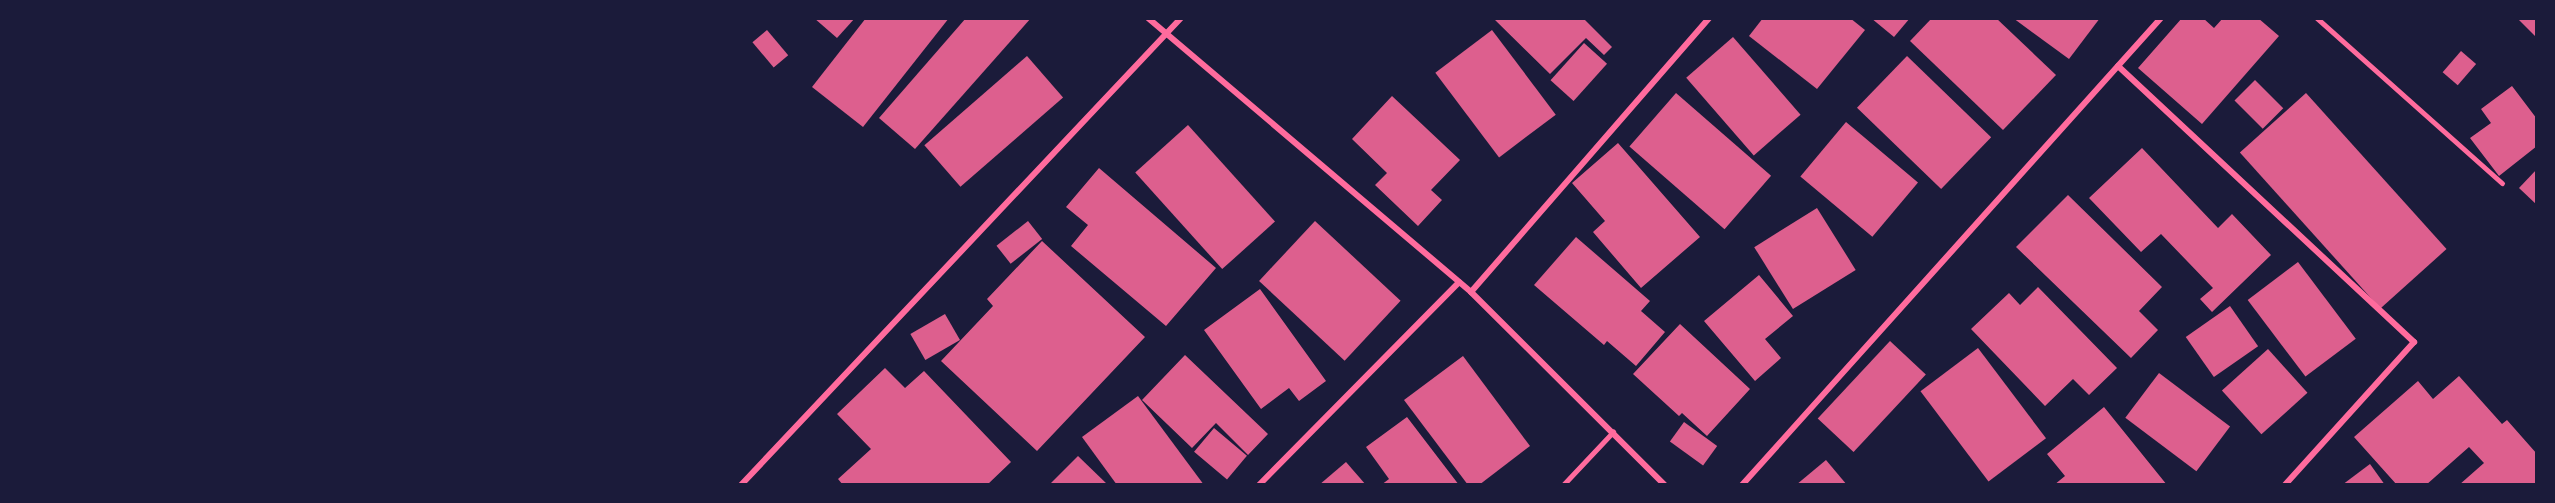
<!DOCTYPE html>
<html>
<head>
<meta charset="utf-8">
<style>
	body { margin:0 }
	#map { position:relative; width:2555px; height:503px; overflow:hidden; background:#1b1b3a; font-family:Barlow,sans-serif }
	div>[style] { position:absolute }
	[style*='--x'] { left:calc(var(--x)*1px); top:calc(var(--y)*1px); width:calc(var(--w)*1px); rotate:calc(var(--a)*1deg) }
	.building>* { inset:0; background:#dd5f8e; transform-origin:0 0 }
	.service>* { height:4.5px; margin:-2.25px; padding:0 2.25px; transform-origin:2.25px; border-radius:2.25px; background:#ff6b9d }
	.minor>* { height:6px; margin:-3px; padding:0 3px; transform-origin:3px; border-radius:3px; background:#ff6b9d }
	span { translate:-50% -50%; white-space:nowrap; text-align:center; line-height:1.15; -webkit-text-stroke:4.5px #1b1b3a; paint-order:stroke }
	.frame { position:absolute; inset:0; border:20px solid #1b1b3a; pointer-events:none }
</style>
</head>
<body>
<div id="map">
	<div class="building">
		<i style="clip-path:polygon(814px 18px,855px 18px,837px 38px)"></i>
		<i style="clip-path:polygon(866px 18px,949px 18px,863px 127px,812px 87px)"></i>
		<i style="clip-path:polygon(966px 18px,1031px 18px,915px 149px,879px 118px)"></i>
		<i style="clip-path:polygon(1493px 18px,1583px 18px,1612px 47px,1604px 55px,1586px 38px,1550px 74px)"></i>
		<i style="clip-path:polygon(1763px 18px,1850px 18px,1865px 30px,1817px 89px,1749px 36px)"></i>
		<i style="clip-path:polygon(1871px 18px,1910px 18px,1894px 37px)"></i>
		<i style="clip-path:polygon(1932px 18px,1996px 18px,2056px 75px,2003px 130px,1910px 41px)"></i>
		<i style="clip-path:polygon(2013px 18px,2100px 18px,2069px 59px)"></i>
		<i style="clip-path:polygon(2182px 18px,2203px 18px,2214px 28px,2223px 18px,2258px 18px,2279px 36px,2202px 124px,2138px 68px)"></i>
		<i style="clip-path:polygon(2517px 18px,2537px 18px,2537px 38px)"></i>
		<i style="left:767px;top:30px;width:33px;height:19px;rotate:50deg"></i>
		<i style="left:1492px;top:30px;width:106px;height:71px;rotate:53deg"></i>
		<i style="left:1733px;top:37px;width:103px;height:62px;rotate:49deg"></i>
		<i style="left:1584px;top:43px;width:31px;height:50px;rotate:42deg"></i>
		<i style="left:2461px;top:51px;width:20px;height:28px;rotate:41deg"></i>
		<i style="left:1027px;top:56px;width:55px;height:136px;rotate:49deg"></i>
		<i style="left:1907px;top:56px;width:117px;height:72px;rotate:44deg"></i>
		<i style="left:2255px;top:80px;width:40px;height:29px;rotate:45deg"></i>
		<i style="clip-path:polygon(2512px 86px,2537px 119px,2537px 146px,2499px 176px,2470px 138px,2491px 123px,2481px 109px)"></i>
		<i style="left:1676px;top:93px;width:126px;height:71px;rotate:41deg"></i>
		<i style="left:2306px;top:93px;width:210px;height:89px;rotate:48deg"></i>
		<i style="clip-path:polygon(1392px 96px,1460px 160px,1431px 190px,1442px 200px,1418px 226px,1375px 185px,1387px 173px,1352px 139px)"></i>
		<i style="left:1846px;top:122px;width:94px;height:71px;rotate:40deg"></i>
		<i style="left:1188px;top:125px;width:130px;height:71px;rotate:48deg"></i>
		<i style="clip-path:polygon(1618px 143px,1700px 237px,1641px 288px,1593px 232px,1605px 221px,1572px 183px)"></i>
		<i style="clip-path:polygon(2142px 148px,2218px 228px,2232px 214px,2271px 255px,2212px 312px,2200px 299px,2213px 288px,2161px 234px,2141px 252px,2089px 198px)"></i>
		<i style="clip-path:polygon(1099px 168px,1216px 268px,1166px 326px,1071px 246px,1088px 225px,1066px 207px)"></i>
		<i style="clip-path:polygon(2537px 169px,2537px 205px,2519px 188px)"></i>
		<i style="clip-path:polygon(2068px 195px,2162px 287px,2139px 311px,2158px 330px,2131px 358px,2016px 247px)"></i>
		<i style="left:1817px;top:208px;width:73px;height:74px;rotate:58deg"></i>
		<i style="left:1028px;top:221px;width:23px;height:40px;rotate:52deg"></i>
		<i style="left:1315px;top:221px;width:117px;height:82px;rotate:43deg"></i>
		<i style="clip-path:polygon(1576px 237px,1650px 301px,1641px 311px,1665px 332px,1636px 366px,1607px 341px,1604px 345px,1534px 285px)"></i>
		<i style="clip-path:polygon(1042px 241px,1145px 337px,1037px 451px,941px 361px,993px 306px,987px 299px)"></i>
		<i style="left:2298px;top:262px;width:96px;height:63px;rotate:53deg"></i>
		<i style="clip-path:polygon(1759px 275px,1793px 316px,1765px 339px,1781px 358px,1755px 381px,1704px 321px)"></i>
		<i style="clip-path:polygon(2038px 287px,2117px 368px,2089px 395px,2073px 379px,2045px 406px,1971px 329px,2009px 293px,2020px 305px)"></i>
		<i style="clip-path:polygon(1260px 289px,1326px 381px,1299px 401px,1289px 388px,1261px 409px,1204px 330px)"></i>
		<i style="left:2230px;top:306px;width:49px;height:54px;rotate:55deg"></i>
		<i style="left:945px;top:314px;width:30px;height:40px;rotate:60deg"></i>
		<i style="clip-path:polygon(1680px 324px,1750px 389px,1707px 436px,1682px 413px,1679px 416px,1633px 374px)"></i>
		<i style="left:1890px;top:341px;width:49px;height:106px;rotate:43deg"></i>
		<i style="left:1978px;top:348px;width:113px;height:72px;rotate:53deg"></i>
		<i style="left:2268px;top:349px;width:59px;height:62px;rotate:48deg"></i>
		<i style="clip-path:polygon(1185px 355px,1268px 434px,1248px 455px,1216px 423px,1192px 448px,1142px 400px)"></i>
		<i style="clip-path:polygon(1463px 356px,1530px 446px,1479px 485px,1468px 485px,1404px 400px)"></i>
		<i style="clip-path:polygon(885px 368px,905px 388px,924px 371px,1011px 462px,987px 485px,843px 485px,838px 479px,871px 449px,837px 414px)"></i>
		<i style="left:2159px;top:373px;width:89px;height:56px;rotate:37deg"></i>
		<i style="clip-path:polygon(2459px 376px,2502px 424px,2507px 420px,2537px 454px,2537px 485px,2459px 485px,2484px 463px,2469px 447px,2426px 485px,2397px 485px,2354px 437px,2418px 381px,2433px 399px)"></i>
		<i style="clip-path:polygon(1138px 396px,1204px 485px,1117px 485px,1082px 437px)"></i>
		<i style="clip-path:polygon(2104px 407px,2167px 485px,2054px 485px,2065px 476px,2047px 454px)"></i>
		<i style="clip-path:polygon(1407px 417px,1459px 485px,1381px 485px,1389px 479px,1366px 447px)"></i>
		<i style="left:1684px;top:422px;width:41px;height:24px;rotate:36deg"></i>
		<i style="left:1214px;top:428px;width:43px;height:31px;rotate:40deg"></i>
		<i style="clip-path:polygon(1078px 456px,1108px 485px,1049px 485px)"></i>
		<i style="clip-path:polygon(1826px 460px,1847px 485px,1796px 485px)"></i>
		<i style="clip-path:polygon(1346px 462px,1366px 485px,1319px 485px)"></i>
		<i style="clip-path:polygon(2370px 464px,2385px 485px,2342px 485px)"></i>
	</div>
	<div class="service">
		<i style="--x:2317;--y:18;--w:248;--a:41.7"></i>
		<i style="--x:1563;--y:485;--w:73;--a:-46.7"></i>
	</div>
	<div class="minor">
		<i style="--x:1148;--y:18;--w:424;--a:40.3"></i>
		<i style="--x:1471;--y:292;--w:274;--a:44.9"></i>
		<i style="--x:2118;--y:66;--w:405;--a:43"></i>
		<i style="--x:2414;--y:342;--w:193;--a:132.1"></i>
		<i style="--x:1471;--y:292;--w:363;--a:-49"></i>
		<i style="--x:741;--y:485;--w:642;--a:-46.71"></i>
		<i style="--x:1259;--y:485;--w:285;--a:-45.4"></i>
		<i style="--x:1742;--y:485;--w:627;--a:-48.1"></i>
	</div>
	<div class="frame"></div>
</div>
</body>
</html>
